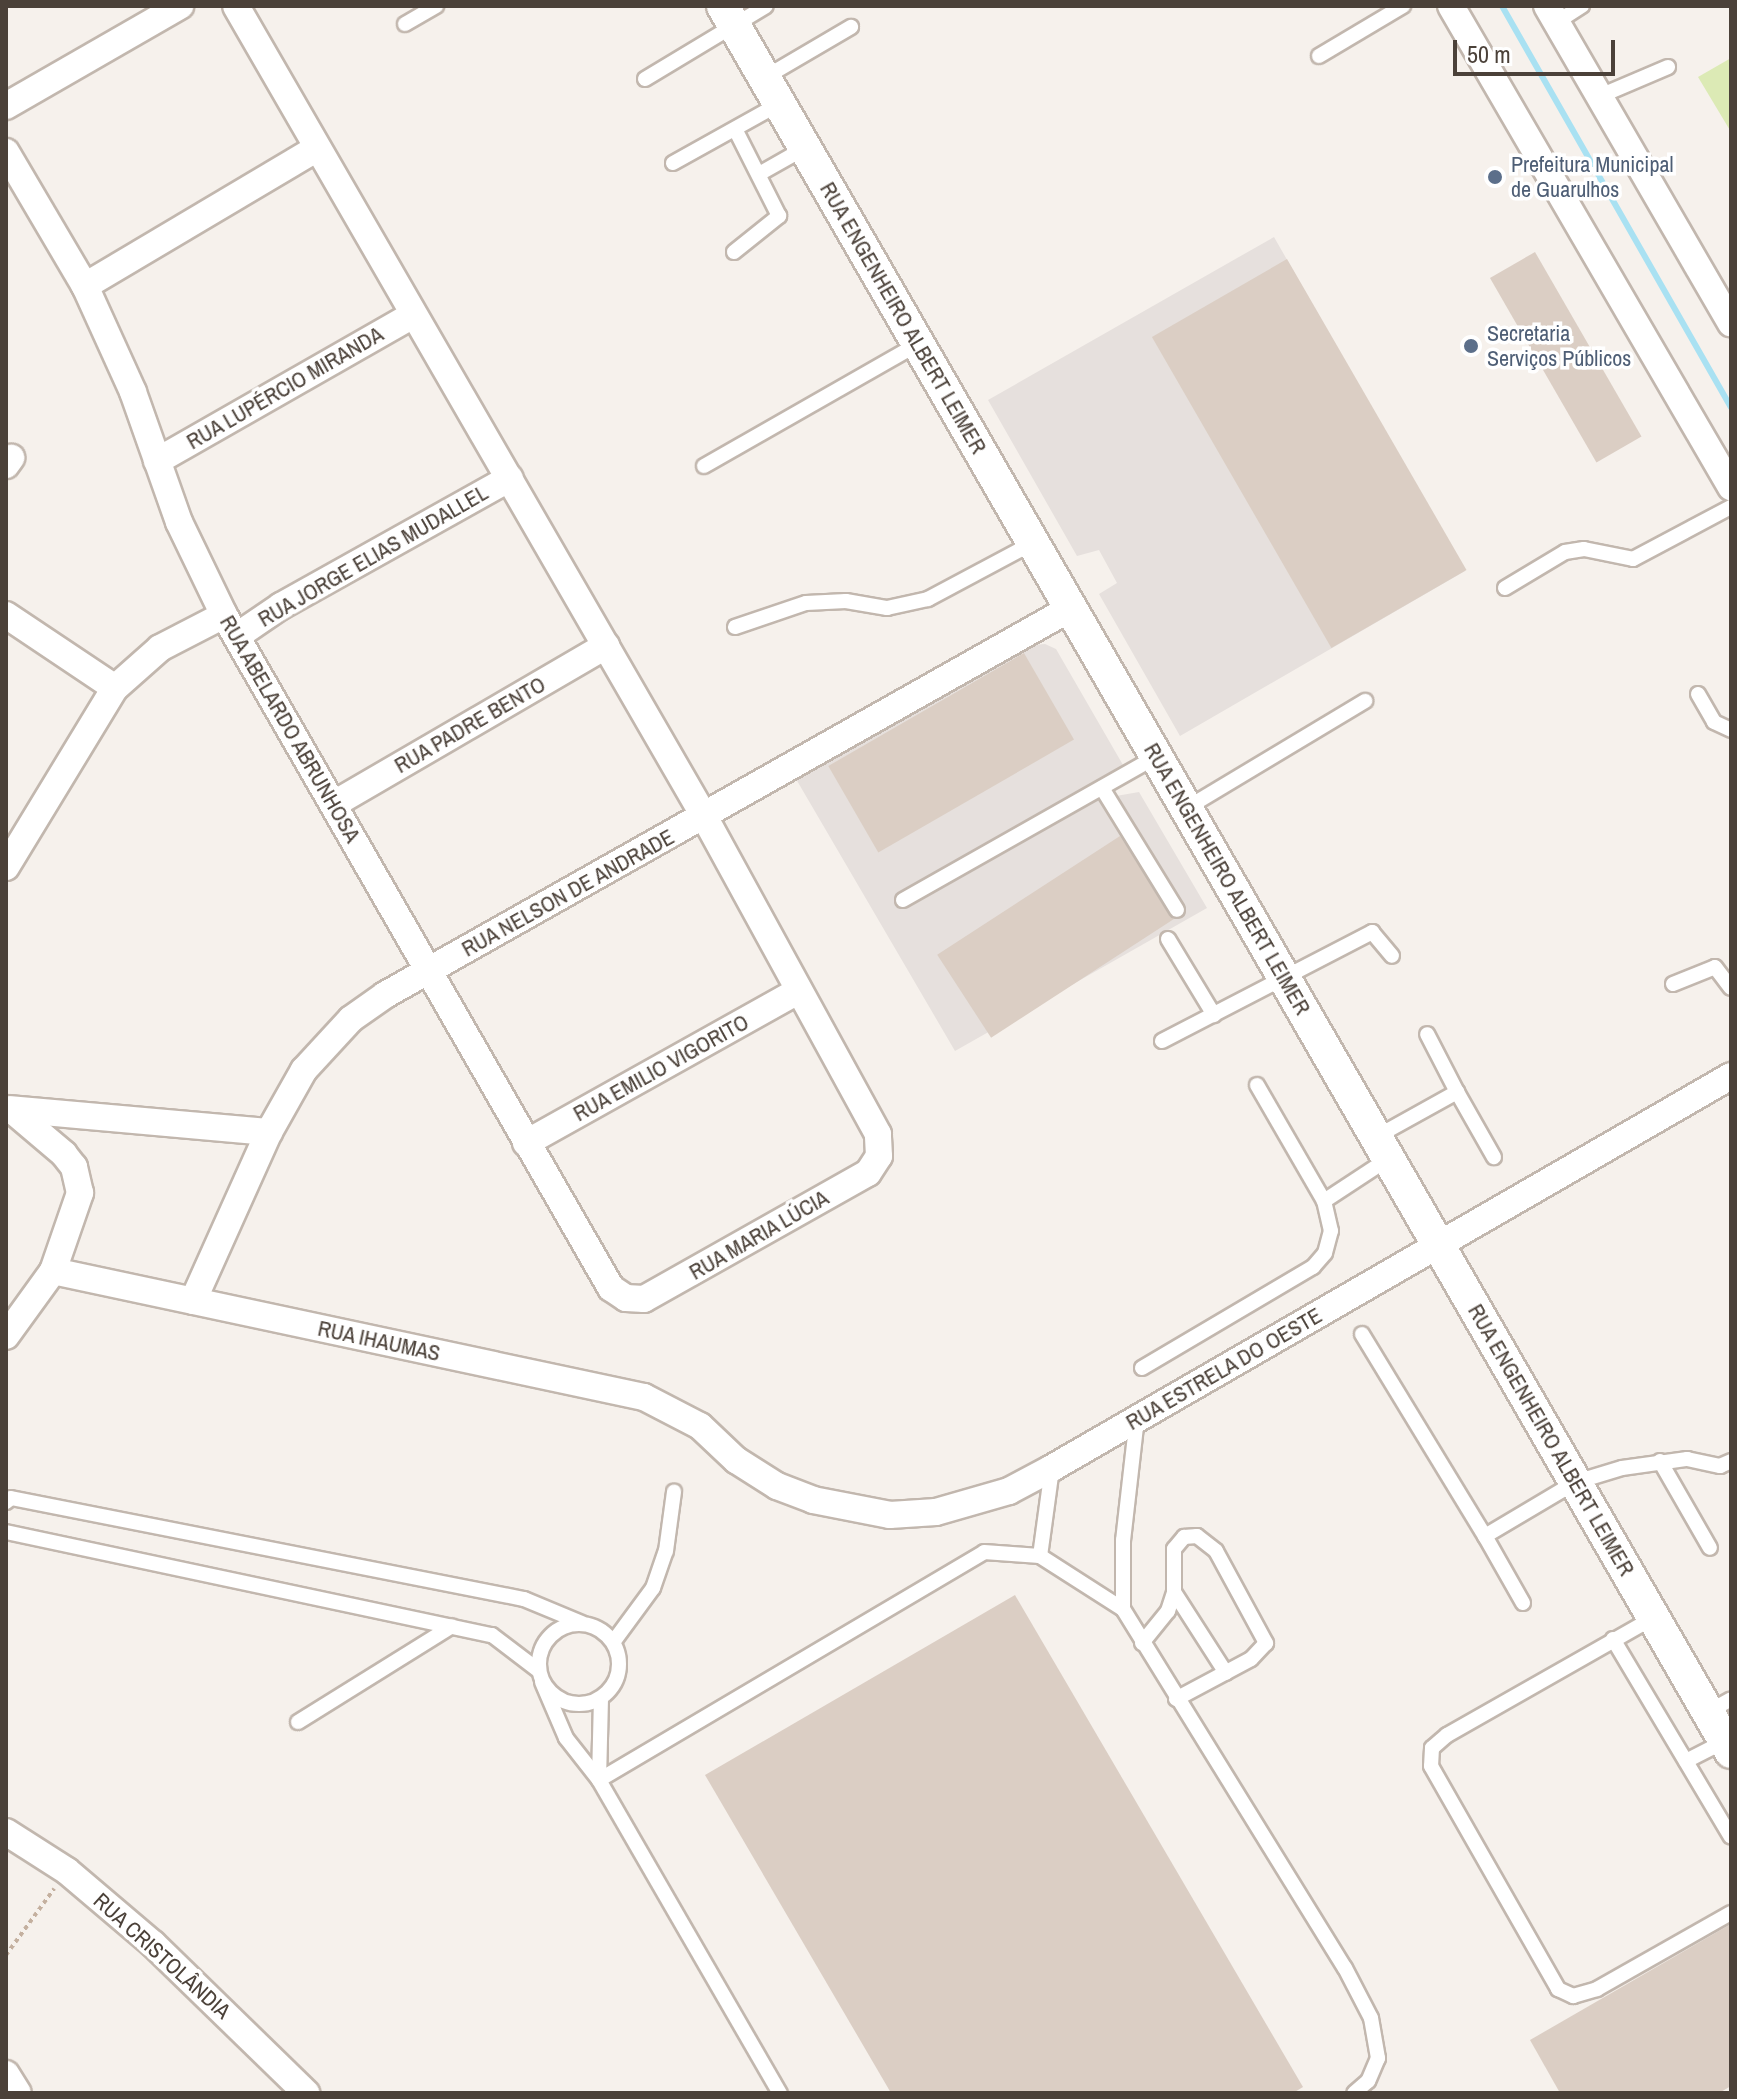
<!DOCTYPE html>
<html>
<head>
<meta charset="utf-8">
<style>
	body { margin:0 }
	#map { position:relative; width:1737px; height:2099px; overflow:hidden; background:#f6f1ec; font-family:"Archivo Narrow",sans-serif }
	div>[style] { position:absolute }
	[style*='--x'] { left:calc(var(--x)*1px); top:calc(var(--y)*1px); width:calc(var(--w)*1px); rotate:calc(var(--a)*1deg) }
	.industrial>* { inset:0; background:#e6e0dd }
	.green>* { inset:0; background:#dceab5 }
	.stream>* { height:6px; margin:-3px; padding:0 3px; transform-origin:3px; border-radius:3px; background:#a9e1f2 }
	.building>* { inset:0; background:#dbcec4; transform-origin:0 0 }
	.path>* { height:4px; margin-top:-2px; transform-origin:0; background:repeating-linear-gradient(90deg,#c4b09f 0 4px,transparent 0 8px) }
	.roads { filter:drop-shadow(2px 0 #c2b7ae) drop-shadow(-2px 0 #c2b7ae) drop-shadow(0 2px #c2b7ae) drop-shadow(0 -2px #c2b7ae) }
	.service>* { height:14px; margin:-7px; padding:0 7px; transform-origin:7px; border-radius:7px; background:#fff }
	.service>.ring { margin:-7px; padding:0; box-sizing:content-box; background:none; border:14px solid #fff; border-radius:50% }
	.minor>* { height:26px; margin:-13px; padding:0 13px; transform-origin:13px; border-radius:13px; background:#fff }
	.tertiary>* { height:32px; margin:-16px; padding:0 16px; transform-origin:16px; border-radius:16px; background:#fff }
	.dots>* { width:22px; height:22px; translate:-50% -50%; box-sizing:border-box; border:4px solid #fff; border-radius:50% }
	span { translate:-50% -50%; white-space:nowrap; text-align:center; line-height:1.15; -webkit-text-stroke:7px #fff; paint-order:stroke }
	.service-label { font-size:22px; color:#4e5e75 }
	.left { translate:0 -50%; text-align:left }
	.street-label { font-size:22px; color:#4b4139 }
	.frame { position:absolute; inset:0; border:8px solid #4b4139; pointer-events:none }
	.scale { position:absolute; left:1453px; top:40px; width:162px; height:36px; box-sizing:border-box; border:4px solid #4b4139; border-top:0; padding-left:10px; font-size:24px; line-height:28px; white-space:nowrap; color:#4b4139; -webkit-text-stroke:6px #fff; paint-order:stroke }
</style>
</head>
<body>
<div id="map">
	<div class="industrial">
		<i style="clip-path:polygon(1274px 237px,1465px 571px,1180px 736px,1099px 594px,1117px 583px,1099px 550px,1077px 556px,988px 400px)"></i>
		<i style="clip-path:polygon(1045px 644px,1056px 649px,1123px 765px,1106px 776px,1116px 796px,1139px 792px,1207px 908px,955px 1051px,796px 779px,1022px 646px)"></i>
	</div>
	<div class="green">
		<i style="clip-path:polygon(1731px 58px,1731px 132px,1698px 77px)"></i>
	</div>
	<div class="stream">
		<i style="--x:1502;--y:6;--w:462;--a:60.3"></i>
	</div>
	<div class="building">
		<i style="left:1535px;top:252px;width:213px;height:52px;rotate:60deg"></i>
		<i style="left:1287px;top:259px;width:359px;height:156px;rotate:60deg"></i>
		<i style="left:1024px;top:653px;width:100px;height:226px;rotate:60deg"></i>
		<i style="left:1120px;top:836px;width:99px;height:218px;rotate:57deg"></i>
		<i style="clip-path:polygon(1015px 1595px,1303px 2087px,1293px 2093px,891px 2093px,705px 1775px)"></i>
		<i style="clip-path:polygon(1731px 1924px,1731px 2086px,1719px 2093px,1560px 2093px,1530px 2040px)"></i>
	</div>
	<div class="path">
		<i style="--x:6;--y:1955;--w:82;--a:-54"></i>
	</div>
	<div class="roads">
		<div class="service">
			<i style="--x:1557;--y:22;--w:30;--a:-33"></i>
			<i style="--x:405;--y:24;--w:36;--a:-30"></i>
			<i style="--x:1319;--y:56;--w:98;--a:-30.8"></i>
			<i style="--x:764;--y:78;--w:101;--a:-30.4"></i>
			<i style="--x:645;--y:79;--w:141;--a:-31.1"></i>
			<i style="--x:1600;--y:96;--w:74;--a:-23.1"></i>
			<i style="--x:673;--y:163;--w:121;--a:-29.1"></i>
			<i style="--x:759;--y:174;--w:53;--a:-29.5"></i>
			<i style="--x:734;--y:252;--w:58;--a:-38.7"></i>
			<i style="--x:779;--y:216;--w:97;--a:-116.8"></i>
			<i style="--x:704;--y:466;--w:246;--a:-29.7"></i>
			<i style="--x:1505;--y:588;--w:70;--a:-31"></i>
			<i style="--x:1565;--y:552;--w:19;--a:-9"></i>
			<i style="--x:1584;--y:549;--w:50;--a:11.5"></i>
			<i style="--x:1633;--y:559;--w:111;--a:-28"></i>
			<i style="--x:735;--y:627;--w:75;--a:-18.7"></i>
			<i style="--x:806;--y:603;--w:40;--a:-2.9"></i>
			<i style="--x:846;--y:601;--w:42;--a:9.7"></i>
			<i style="--x:887;--y:608;--w:42;--a:-12.4"></i>
			<i style="--x:928;--y:599;--w:119;--a:-28.1"></i>
			<i style="--x:1698;--y:694;--w:32;--a:60"></i>
			<i style="--x:1714;--y:722;--w:19;--a:25"></i>
			<i style="--x:1102;--y:788;--w:143;--a:58.4"></i>
			<i style="--x:1187;--y:808;--w:208;--a:-31"></i>
			<i style="--x:903;--y:900;--w:291;--a:-29.5"></i>
			<i style="--x:1168;--y:939;--w:89;--a:58.8"></i>
			<i style="--x:1673;--y:984;--w:45;--a:-22"></i>
			<i style="--x:1715;--y:967;--w:26;--a:53"></i>
			<i style="--x:1162;--y:1041;--w:237;--a:-27.4"></i>
			<i style="--x:1372;--y:932;--w:31;--a:50"></i>
			<i style="--x:1257;--y:1085;--w:134;--a:60"></i>
			<i style="--x:1457;--y:1092;--w:75;--a:60.4"></i>
			<i style="--x:1376;--y:1137;--w:93;--a:-29.1"></i>
			<i style="--x:1457;--y:1092;--w:65;--a:-117.3"></i>
			<i style="--x:1362;--y:1334;--w:237;--a:58.7"></i>
			<i style="--x:1485;--y:1536;--w:106;--a:-30.7"></i>
			<i style="--x:1576;--y:1482;--w:48;--a:-16.9"></i>
			<i style="--x:1622;--y:1468;--w:66;--a:-7.9"></i>
			<i style="--x:1687;--y:1459;--w:34;--a:12"></i>
			<i style="--x:1720;--y:1466;--w:12;--a:-24"></i>
			<i style="--x:1142;--y:1368;--w:199;--a:-30.6"></i>
			<i style="--x:1313;--y:1267;--w:18;--a:-49"></i>
			<i style="--x:1325;--y:1253;--w:23;--a:-75"></i>
			<i style="--x:1331;--y:1231;--w:31;--a:-103"></i>
			<i style="--x:1324;--y:1201;--w:77;--a:-33.3"></i>
			<i style="--x:1137;--y:1418;--w:123;--a:96.5"></i>
			<i style="--x:1123;--y:1540;--w:69;--a:90"></i>
			<i style="--x:1123;--y:1609;--w:422;--a:58.3"></i>
			<i style="--x:1345;--y:1968;--w:56;--a:62.5"></i>
			<i style="--x:1371;--y:2018;--w:41;--a:80.1"></i>
			<i style="--x:1378;--y:2058;--w:25;--a:113"></i>
			<i style="--x:1368;--y:2081;--w:18;--a:139"></i>
			<i style="--x:1660;--y:1461;--w:100;--a:60.1"></i>
			<i style="--x:6;--y:1502;--w:6;--a:-39"></i>
			<i style="--x:11;--y:1498;--w:523;--a:11.14"></i>
			<i style="--x:524;--y:1599;--w:63;--a:22.5"></i>
			<i style="--x:6;--y:1532;--w:497;--a:12"></i>
			<i style="--x:492;--y:1635;--w:58;--a:37.3"></i>
			<i style="--x:1485;--y:1536;--w:77;--a:60.4"></i>
			<i style="--x:1040;--y:1556;--w:89;--a:-82.2"></i>
			<i style="--x:1174;--y:1592;--w:96;--a:57.3"></i>
			<i style="--x:1653;--y:1618;--w:237;--a:150.4"></i>
			<i style="--x:1447;--y:1735;--w:20;--a:139"></i>
			<i style="--x:1432;--y:1748;--w:18;--a:93"></i>
			<i style="--x:1431;--y:1766;--w:257;--a:60.3"></i>
			<i style="--x:1558;--y:1989;--w:17;--a:25"></i>
			<i style="--x:1573;--y:1996;--w:25;--a:-16"></i>
			<i style="--x:1597;--y:1989;--w:154;--a:-29.6"></i>
			<i class="ring" style="left:539px;top:1624px;width:66px;height:66px"></i>
			<i style="--x:1613;--y:1639;--w:230;--a:59.2"></i>
			<i style="--x:614;--y:1641;--w:66;--a:-53.7"></i>
			<i style="--x:653;--y:1588;--w:39;--a:-71"></i>
			<i style="--x:666;--y:1551;--w:60;--a:-82.3"></i>
			<i style="--x:1142;--y:1643;--w:41;--a:-50.9"></i>
			<i style="--x:1168;--y:1611;--w:20;--a:-72"></i>
			<i style="--x:1174;--y:1592;--w:43;--a:-90"></i>
			<i style="--x:1174;--y:1549;--w:16;--a:-50"></i>
			<i style="--x:1184;--y:1537;--w:13;--a:-4"></i>
			<i style="--x:1197;--y:1536;--w:24;--a:38"></i>
			<i style="--x:1216;--y:1551;--w:105;--a:61.5"></i>
			<i style="--x:1266;--y:1643;--w:22;--a:133"></i>
			<i style="--x:1251;--y:1659;--w:85;--a:151.9"></i>
			<i style="--x:542;--y:1682;--w:61;--a:66.8"></i>
			<i style="--x:566;--y:1738;--w:53;--a:51.8"></i>
			<i style="--x:599;--y:1780;--w:362;--a:60"></i>
			<i style="--x:1708;--y:1712;--w:26;--a:-29"></i>
			<i style="--x:298;--y:1722;--w:181;--a:-31.9"></i>
			<i style="--x:1686;--y:1761;--w:44;--a:-27.1"></i>
			<i style="--x:599;--y:1780;--w:447;--a:-30.6"></i>
			<i style="--x:984;--y:1552;--w:56;--a:4.1"></i>
			<i style="--x:1040;--y:1556;--w:98;--a:32.6"></i>
			<i style="--x:599;--y:1780;--w:81;--a:-88.6"></i>
		</div>
		<div class="minor">
			<i style="--x:1451;--y:6;--w:557;--a:59.8"></i>
			<i style="--x:1547;--y:6;--w:367;--a:59.9"></i>
			<i style="--x:6;--y:106;--w:201;--a:-29.9"></i>
			<i style="--x:6;--y:152;--w:156;--a:59.5"></i>
			<i style="--x:85;--y:286;--w:116;--a:65.6"></i>
			<i style="--x:133;--y:392;--w:138;--a:70.5"></i>
			<i style="--x:179;--y:522;--w:103;--a:64.2"></i>
			<i style="--x:224;--y:615;--w:776;--a:60.1"></i>
			<i style="--x:611;--y:1288;--w:18;--a:34"></i>
			<i style="--x:626;--y:1298;--w:18;--a:3"></i>
			<i style="--x:644;--y:1299;--w:257;--a:-29.4"></i>
			<i style="--x:868;--y:1173;--w:20;--a:-57"></i>
			<i style="--x:879;--y:1156;--w:22;--a:-93"></i>
			<i style="--x:878;--y:1134;--w:362;--a:-118.7"></i>
			<i style="--x:704;--y:816;--w:935;--a:-120.02"></i>
			<i style="--x:85;--y:286;--w:270;--a:-30.7"></i>
			<i style="--x:157;--y:461;--w:295;--a:-29.7"></i>
			<i style="--x:6;--y:465;--w:9;--a:-54"></i>
			<i style="--x:6;--y:615;--w:131;--a:33.8"></i>
			<i style="--x:237;--y:636;--w:53;--a:-34.3"></i>
			<i style="--x:281;--y:606;--w:262;--a:-29.2"></i>
			<i style="--x:334;--y:804;--w:315;--a:-30.2"></i>
			<i style="--x:6;--y:867;--w:210;--a:-58.7"></i>
			<i style="--x:115;--y:688;--w:60;--a:-41.6"></i>
			<i style="--x:160;--y:648;--w:72;--a:-27.3"></i>
			<i style="--x:10;--y:1109;--w:260;--a:5.1"></i>
			<i style="--x:526;--y:1143;--w:309;--a:-29.2"></i>
			<i style="--x:53;--y:1271;--w:604;--a:12.04"></i>
			<i style="--x:644;--y:1397;--w:63;--a:27.4"></i>
			<i style="--x:700;--y:1426;--w:50;--a:43.4"></i>
			<i style="--x:736;--y:1460;--w:49;--a:32.4"></i>
			<i style="--x:777;--y:1486;--w:39;--a:21"></i>
			<i style="--x:813;--y:1500;--w:78;--a:11"></i>
			<i style="--x:890;--y:1515;--w:46;--a:-3.7"></i>
			<i style="--x:936;--y:1512;--w:76;--a:-16"></i>
			<i style="--x:1009;--y:1491;--w:49;--a:-28.1"></i>
			<i style="--x:1052;--y:1468;--w:784;--a:-30"></i>
			<i style="--x:193;--y:1301;--w:185;--a:-65.8"></i>
			<i style="--x:269;--y:1132;--w:71;--a:-60.6"></i>
			<i style="--x:304;--y:1070;--w:69;--a:-47.3"></i>
			<i style="--x:351;--y:1019;--w:42;--a:-35.2"></i>
			<i style="--x:385;--y:995;--w:788;--a:-29.43"></i>
			<i style="--x:6;--y:1336;--w:80;--a:-54.1"></i>
			<i style="--x:53;--y:1271;--w:83;--a:-70.9"></i>
			<i style="--x:80;--y:1193;--w:27;--a:-103"></i>
			<i style="--x:74;--y:1167;--w:16;--a:-128"></i>
			<i style="--x:64;--y:1154;--w:68;--a:-139.8"></i>
			<i style="--x:6;--y:1832;--w:72;--a:32.6"></i>
			<i style="--x:67;--y:1871;--w:113;--a:40.3"></i>
			<i style="--x:153;--y:1944;--w:214;--a:44.2"></i>
			<i style="--x:6;--y:2074;--w:22;--a:58"></i>
		</div>
		<div class="tertiary">
			<i style="--x:723;--y:6;--w:2016;--a:60"></i>
		</div>
	</div>
	<div class="dots">
		<i style="left:1495px;top:177px;background:#5c6f8a"></i>
		<i style="left:1471px;top:346px;background:#5c6f8a"></i>
	</div>
	<div class="service-label">
		<span class="left" style="left:1511px;top:177px">Prefeitura Municipal<br>de Guarulhos</span>
		<span class="left" style="left:1487px;top:346px">Secretaria<br>Serviços Públicos</span>
	</div>
	<div class="street-label">
		<span style="left:903px;top:318px;rotate:60deg">RUA ENGENHEIRO ALBERT LEIMER</span>
		<span style="left:285px;top:388px;rotate:-30deg">RUA LUPÉRCIO MIRANDA</span>
		<span style="left:373px;top:556px;rotate:-30deg">RUA JORGE ELIAS MUDALLEL</span>
		<span style="left:470px;top:725px;rotate:-30deg">RUA PADRE BENTO</span>
		<span style="left:290px;top:729px;rotate:60deg">RUA ABELARDO ABRUNHOSA</span>
		<span style="left:1227px;top:879px;rotate:60deg">RUA ENGENHEIRO ALBERT LEIMER</span>
		<span style="left:568px;top:893px;rotate:-29deg">RUA NELSON DE ANDRADE</span>
		<span style="left:661px;top:1068px;rotate:-29deg">RUA EMILIO VIGORITO</span>
		<span style="left:759px;top:1235px;rotate:-30deg">RUA MARIA LÚCIA</span>
		<span style="left:379px;top:1341px;rotate:12deg">RUA IHAUMAS</span>
		<span style="left:1224px;top:1369px;rotate:-30deg">RUA ESTRELA DO OESTE</span>
		<span style="left:1551px;top:1440px;rotate:60deg">RUA ENGENHEIRO ALBERT LEIMER</span>
		<span style="left:162px;top:1956px;rotate:42deg">RUA CRISTOLÂNDIA</span>
	</div>
	<div class="frame"></div>
	<div class="scale">50 m</div>
</div>
</body>
</html>
